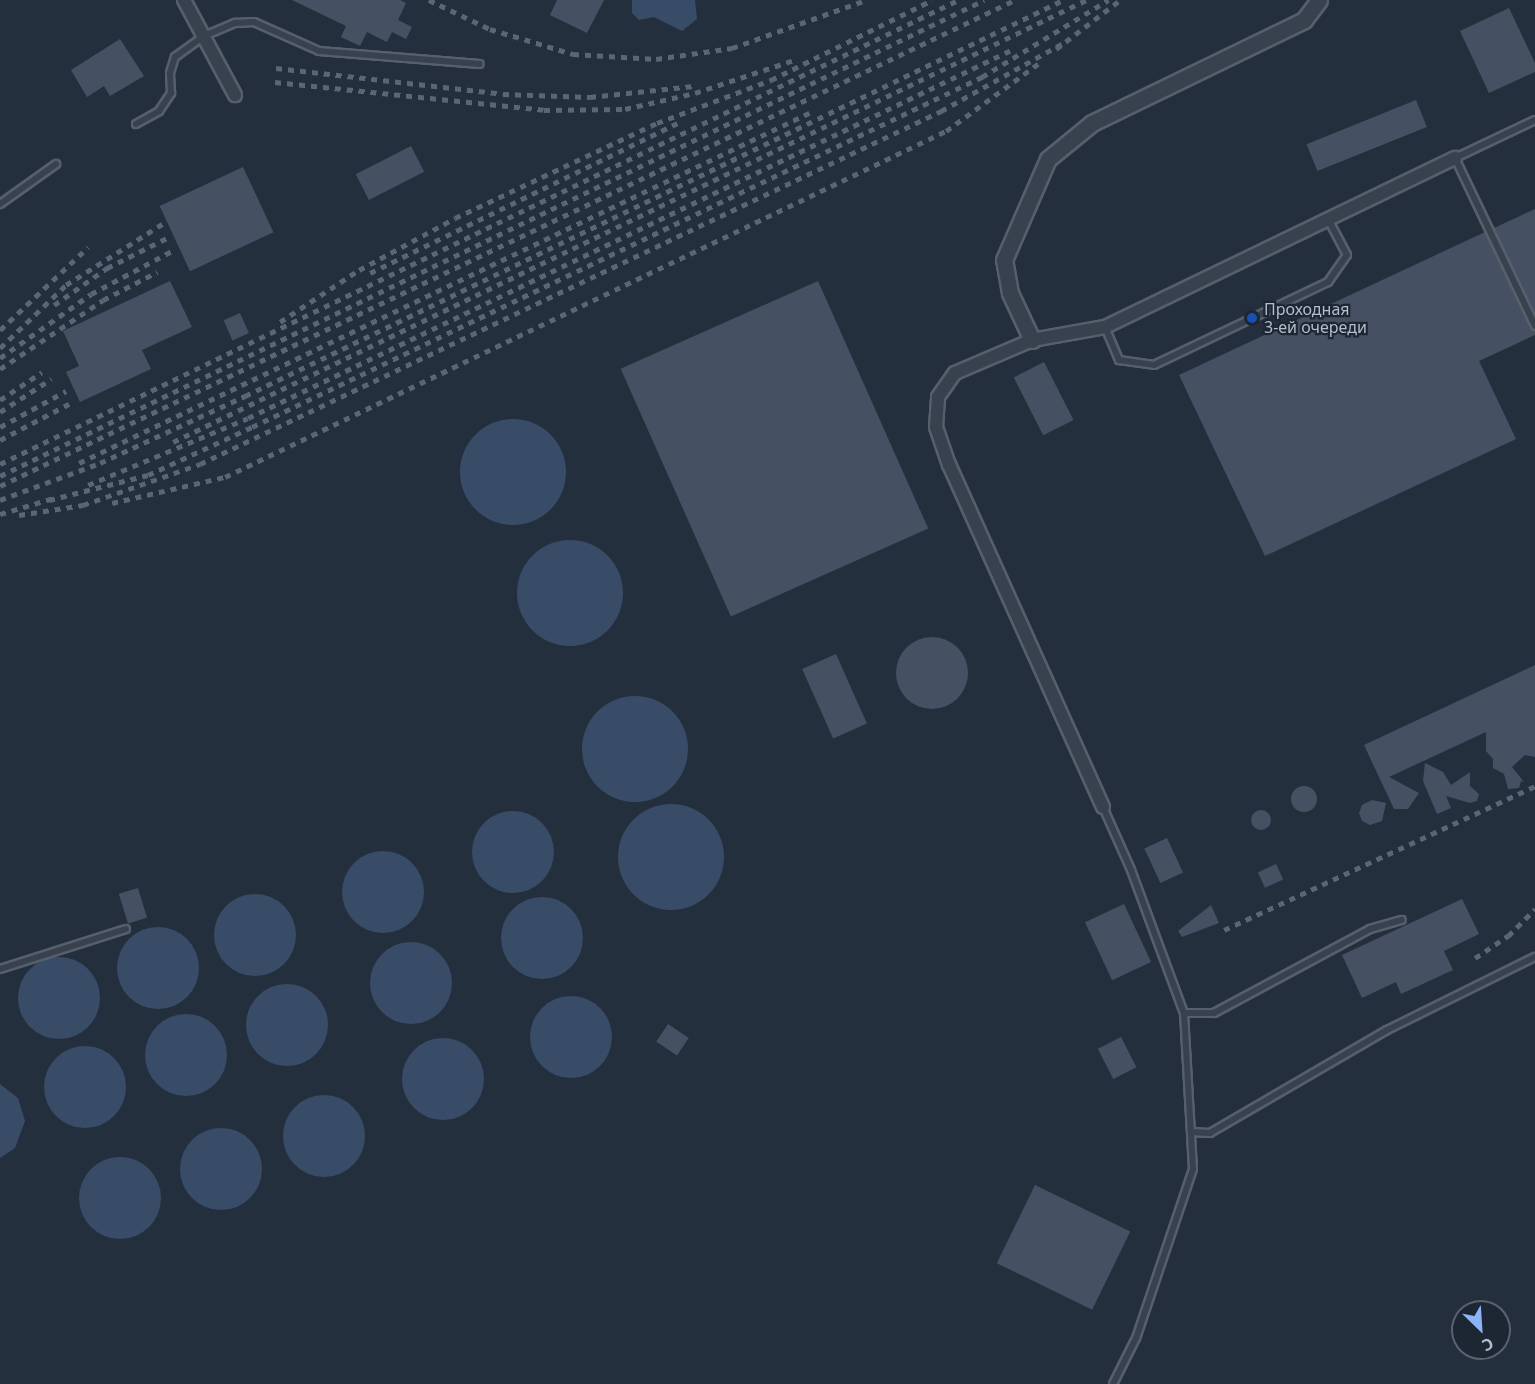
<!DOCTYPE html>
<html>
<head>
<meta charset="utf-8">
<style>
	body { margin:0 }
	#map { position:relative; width:1535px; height:1384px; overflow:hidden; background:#242f3e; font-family:"Noto Sans",sans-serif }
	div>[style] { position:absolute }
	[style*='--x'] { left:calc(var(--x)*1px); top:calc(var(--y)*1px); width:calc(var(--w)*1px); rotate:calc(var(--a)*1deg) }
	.water>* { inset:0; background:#394c67 }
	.round { border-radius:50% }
	.building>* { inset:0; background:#455162; transform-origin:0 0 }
	.roads { filter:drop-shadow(2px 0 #565f6c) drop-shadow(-2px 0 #565f6c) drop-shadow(0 2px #565f6c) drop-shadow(0 -2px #565f6c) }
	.service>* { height:6px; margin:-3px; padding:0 3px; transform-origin:3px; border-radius:3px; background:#38414e }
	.minor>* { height:12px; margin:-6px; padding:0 6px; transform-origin:6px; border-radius:6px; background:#38414e }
	.tertiary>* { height:15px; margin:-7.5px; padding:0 7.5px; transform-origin:7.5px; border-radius:7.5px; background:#38414e }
	.rail>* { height:4.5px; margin-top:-2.25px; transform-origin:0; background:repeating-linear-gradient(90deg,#5a6575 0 6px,transparent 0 12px) }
	.dots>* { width:16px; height:16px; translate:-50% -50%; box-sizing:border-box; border:3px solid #1d2633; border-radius:50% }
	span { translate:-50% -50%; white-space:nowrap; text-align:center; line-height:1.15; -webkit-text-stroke:4.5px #1d2633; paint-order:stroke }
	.poi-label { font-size:16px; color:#b4bcc9 }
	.left { translate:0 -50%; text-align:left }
	.north { position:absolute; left:1451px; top:1300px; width:60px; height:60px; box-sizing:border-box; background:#1d2633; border:2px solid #59626f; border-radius:50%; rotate:155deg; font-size:16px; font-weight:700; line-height:24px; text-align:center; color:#b4bcc9 }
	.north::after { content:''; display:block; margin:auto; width:21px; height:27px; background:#8ab4f8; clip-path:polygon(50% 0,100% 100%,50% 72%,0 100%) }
</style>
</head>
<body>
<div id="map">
	<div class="water">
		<i style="clip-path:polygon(632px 0,695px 0,697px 19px,682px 31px,654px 17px,639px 20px,632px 13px)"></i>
		<i class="round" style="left:460px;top:419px;width:106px;height:106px"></i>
		<i class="round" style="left:517px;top:540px;width:106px;height:106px"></i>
		<i class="round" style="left:582px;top:696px;width:106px;height:106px"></i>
		<i class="round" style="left:618px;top:804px;width:106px;height:106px"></i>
		<i class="round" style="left:472px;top:811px;width:82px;height:82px"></i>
		<i class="round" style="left:342px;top:851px;width:82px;height:82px"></i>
		<i class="round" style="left:214px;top:894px;width:82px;height:82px"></i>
		<i class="round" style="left:501px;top:897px;width:82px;height:82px"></i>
		<i class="round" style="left:117px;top:927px;width:82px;height:82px"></i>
		<i class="round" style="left:370px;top:942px;width:82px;height:82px"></i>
		<i class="round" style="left:18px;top:957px;width:82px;height:82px"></i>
		<i class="round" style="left:246px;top:984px;width:82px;height:82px"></i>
		<i class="round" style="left:530px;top:996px;width:82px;height:82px"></i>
		<i class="round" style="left:145px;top:1014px;width:82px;height:82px"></i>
		<i class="round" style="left:402px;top:1038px;width:82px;height:82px"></i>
		<i class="round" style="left:44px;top:1046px;width:82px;height:82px"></i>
		<i style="clip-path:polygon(0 1084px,18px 1098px,25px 1121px,15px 1148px,0 1158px)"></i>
		<i class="round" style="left:283px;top:1095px;width:82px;height:82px"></i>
		<i class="round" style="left:180px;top:1128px;width:82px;height:82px"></i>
		<i class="round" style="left:79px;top:1157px;width:82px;height:82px"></i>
	</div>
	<div class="building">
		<i style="clip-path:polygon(292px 0,400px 0,406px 3px,398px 20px,412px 27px,406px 39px,392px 32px,387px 42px,367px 32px,360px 46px,341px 37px,346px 26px)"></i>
		<i style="clip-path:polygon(557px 0,604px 0,587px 33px,550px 15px)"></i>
		<i style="clip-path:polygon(1509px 8px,1535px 63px,1535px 72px,1489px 93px,1460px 31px)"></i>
		<i style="clip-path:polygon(120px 39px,144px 76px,110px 96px,104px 86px,87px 97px,71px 70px)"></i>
		<i style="left:1416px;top:100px;width:29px;height:118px;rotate:68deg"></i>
		<i style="left:411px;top:146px;width:29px;height:62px;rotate:63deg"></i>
		<i style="left:243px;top:167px;width:72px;height:92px;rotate:65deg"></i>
		<i style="clip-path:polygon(1535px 209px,1535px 314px,1494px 228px)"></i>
		<i style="clip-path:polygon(1485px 232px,1535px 331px,1535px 335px,1479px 361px,1516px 439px,1265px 556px,1179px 375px)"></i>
		<i style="clip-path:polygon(170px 281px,192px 327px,142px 350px,151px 369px,80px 402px,66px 372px,79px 366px,63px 331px)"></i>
		<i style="left:818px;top:281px;width:271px;height:216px;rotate:66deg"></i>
		<i style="left:240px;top:313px;width:22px;height:18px;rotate:66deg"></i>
		<i style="left:1044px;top:362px;width:65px;height:34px;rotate:63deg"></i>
		<i class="round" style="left:896px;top:637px;width:72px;height:72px"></i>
		<i style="left:836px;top:654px;width:76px;height:37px;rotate:66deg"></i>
		<i style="clip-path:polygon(1535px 665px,1535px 757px,1525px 755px,1512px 767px,1524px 782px,1521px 781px,1519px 788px,1508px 789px,1504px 774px,1493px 768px,1493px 759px,1486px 751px,1486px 732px,1389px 777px,1419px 793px,1408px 809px,1394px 809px,1364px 745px)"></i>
		<i style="clip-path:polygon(1425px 763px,1443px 772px,1451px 785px,1470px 772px,1470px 786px,1479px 794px,1477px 801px,1470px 803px,1446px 796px,1451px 808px,1437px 814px,1423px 781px)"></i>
		<i class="round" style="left:1291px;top:786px;width:26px;height:26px"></i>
		<i style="clip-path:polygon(1372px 800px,1386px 803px,1382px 821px,1370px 825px,1362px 821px,1359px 813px,1362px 805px)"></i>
		<i class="round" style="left:1251px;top:810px;width:20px;height:20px"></i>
		<i style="left:1167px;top:838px;width:38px;height:25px;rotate:65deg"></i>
		<i style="left:1276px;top:864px;width:17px;height:20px;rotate:65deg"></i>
		<i style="left:138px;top:888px;width:31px;height:20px;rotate:73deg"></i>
		<i style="clip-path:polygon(1462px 899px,1479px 934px,1444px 951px,1453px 970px,1401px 994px,1396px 982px,1362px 998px,1342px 955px)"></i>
		<i style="left:1124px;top:904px;width:64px;height:43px;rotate:65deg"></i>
		<i style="clip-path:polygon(1211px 905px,1219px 923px,1182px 937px,1178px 931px)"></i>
		<i style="left:668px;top:1024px;width:25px;height:21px;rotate:34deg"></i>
		<i style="left:1121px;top:1037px;width:34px;height:26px;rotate:63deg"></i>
		<i style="left:1035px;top:1185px;width:106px;height:87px;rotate:26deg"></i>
	</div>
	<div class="roads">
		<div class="service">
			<i style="--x:1535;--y:120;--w:89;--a:154.6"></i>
			<i style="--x:1455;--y:158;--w:186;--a:64.5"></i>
			<i style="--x:136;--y:124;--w:26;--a:-29"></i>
			<i style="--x:159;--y:111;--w:22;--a:-56"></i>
			<i style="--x:171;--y:93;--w:20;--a:-93"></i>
			<i style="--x:170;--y:73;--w:17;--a:-73"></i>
			<i style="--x:175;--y:57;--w:36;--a:-36"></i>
			<i style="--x:204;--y:36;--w:34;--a:-23"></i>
			<i style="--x:235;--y:23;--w:19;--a:-3"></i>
			<i style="--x:254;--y:22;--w:71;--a:24"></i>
			<i style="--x:319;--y:51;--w:161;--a:4.6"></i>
			<i style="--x:0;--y:204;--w:69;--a:-35.5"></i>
			<i style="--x:1105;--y:327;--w:36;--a:67"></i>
			<i style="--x:1119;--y:360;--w:35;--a:8"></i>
			<i style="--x:1154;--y:365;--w:193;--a:-25.5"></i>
			<i style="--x:1328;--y:282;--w:33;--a:-55"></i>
			<i style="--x:1347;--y:255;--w:41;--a:-117.8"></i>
			<i style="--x:1103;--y:807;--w:69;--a:66"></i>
			<i style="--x:1131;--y:870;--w:153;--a:69.7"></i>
			<i style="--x:1184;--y:1013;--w:156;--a:86.7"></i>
			<i style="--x:1193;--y:1169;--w:178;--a:108.6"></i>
			<i style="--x:1136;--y:1338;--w:51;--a:116.6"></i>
			<i style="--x:0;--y:969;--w:132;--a:-17.6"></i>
			<i style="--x:1184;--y:1013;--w:30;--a:0"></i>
			<i style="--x:1214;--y:1013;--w:177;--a:-28.3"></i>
			<i style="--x:1370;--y:929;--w:33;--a:-16"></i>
			<i style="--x:1191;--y:1132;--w:19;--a:3"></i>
			<i style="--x:1210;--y:1133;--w:205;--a:-30.2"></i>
			<i style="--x:1387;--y:1030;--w:165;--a:-26.3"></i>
		</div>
		<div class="minor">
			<i style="--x:184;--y:0;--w:108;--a:61.8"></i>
			<i style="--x:1103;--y:807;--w:375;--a:-114.2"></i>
			<i style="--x:949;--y:465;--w:40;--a:-108.9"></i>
			<i style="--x:936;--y:427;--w:30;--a:-86"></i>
			<i style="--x:938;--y:397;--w:29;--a:-55"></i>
			<i style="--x:955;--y:373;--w:84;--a:-23.2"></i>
			<i style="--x:1032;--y:340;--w:74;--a:-10.1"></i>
			<i style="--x:1105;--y:327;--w:389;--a:-25.8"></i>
		</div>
		<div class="tertiary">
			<i style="--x:1032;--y:340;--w:52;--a:-115.1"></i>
			<i style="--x:1010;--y:293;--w:34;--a:-100"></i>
			<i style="--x:1004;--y:260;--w:110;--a:-66.5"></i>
			<i style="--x:1048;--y:159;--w:57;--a:-39.3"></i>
			<i style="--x:1092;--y:123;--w:236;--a:-25.9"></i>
			<i style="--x:1304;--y:20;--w:25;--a:-53"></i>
		</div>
	</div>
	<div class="rail">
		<i style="--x:429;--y:0;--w:68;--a:25.4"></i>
		<i style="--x:490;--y:29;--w:87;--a:16.8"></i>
		<i style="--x:573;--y:54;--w:83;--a:3.4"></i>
		<i style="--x:656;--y:59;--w:77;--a:-8.2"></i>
		<i style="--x:732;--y:48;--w:142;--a:-19.7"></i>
		<i style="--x:1056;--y:49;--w:81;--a:-37.4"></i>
		<i style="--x:276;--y:68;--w:228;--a:6.5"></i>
		<i style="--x:503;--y:94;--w:87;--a:2"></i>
		<i style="--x:590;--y:97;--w:104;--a:-6.1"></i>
		<i style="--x:275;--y:82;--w:270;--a:5.9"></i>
		<i style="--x:544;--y:110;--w:81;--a:-0.7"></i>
		<i style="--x:625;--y:109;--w:72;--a:-12.9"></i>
		<i style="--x:695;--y:93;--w:104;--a:-18.4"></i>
		<i style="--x:370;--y:273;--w:345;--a:-26"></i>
		<i style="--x:54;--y:305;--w:65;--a:-34.9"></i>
		<i style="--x:107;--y:268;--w:69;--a:-26.6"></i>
		<i style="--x:280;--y:322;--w:95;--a:-33.4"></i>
		<i style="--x:359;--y:270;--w:109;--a:-28.4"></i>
		<i style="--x:455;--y:218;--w:223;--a:-25.2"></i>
		<i style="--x:657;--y:123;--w:122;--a:-20.7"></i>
		<i style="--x:771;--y:80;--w:180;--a:-26.4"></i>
		<i style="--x:0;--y:330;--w:121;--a:-43.3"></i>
		<i style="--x:0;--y:348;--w:91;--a:-43.7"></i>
		<i style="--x:66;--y:285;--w:114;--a:-32.4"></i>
		<i style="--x:0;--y:358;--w:111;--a:-35.1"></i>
		<i style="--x:91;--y:294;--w:92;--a:-28"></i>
		<i style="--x:0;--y:369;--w:124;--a:-33.8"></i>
		<i style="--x:103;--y:300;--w:61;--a:-27.4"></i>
		<i style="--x:0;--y:400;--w:50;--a:-33.7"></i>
		<i style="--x:0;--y:412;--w:61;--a:-32.9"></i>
		<i style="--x:0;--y:427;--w:75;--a:-28.6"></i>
		<i style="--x:0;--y:440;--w:78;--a:-27.6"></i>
		<i style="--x:173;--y:442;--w:1014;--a:-25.83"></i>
		<i style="--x:79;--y:463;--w:810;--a:-25.62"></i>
		<i style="--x:0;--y:464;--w:1064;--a:-25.84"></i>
		<i style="--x:0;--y:476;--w:1093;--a:-25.81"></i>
		<i style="--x:88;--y:485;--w:173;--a:-22.7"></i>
		<i style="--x:248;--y:418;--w:849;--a:-25.75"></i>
		<i style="--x:0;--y:486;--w:1125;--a:-25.59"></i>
		<i style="--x:0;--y:500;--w:107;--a:-20.3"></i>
		<i style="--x:100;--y:463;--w:160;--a:-24.8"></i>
		<i style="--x:245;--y:396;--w:909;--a:-25.83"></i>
		<i style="--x:49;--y:500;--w:102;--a:-14.2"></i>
		<i style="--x:148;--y:475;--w:115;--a:-24.8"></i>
		<i style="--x:252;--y:427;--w:810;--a:-25.62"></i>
		<i style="--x:982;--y:77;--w:148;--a:-31.4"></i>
		<i style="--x:112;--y:503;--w:116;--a:-13"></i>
		<i style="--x:225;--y:477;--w:800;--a:-25.64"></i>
		<i style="--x:946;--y:131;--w:114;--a:-36.1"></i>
		<i style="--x:0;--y:514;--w:59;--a:-16.6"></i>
		<i style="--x:19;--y:515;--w:65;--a:-8.9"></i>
		<i style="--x:83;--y:505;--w:124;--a:-19.3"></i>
		<i style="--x:200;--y:464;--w:821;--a:-25.47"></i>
		<i style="--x:941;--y:111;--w:140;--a:-29.1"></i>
		<i style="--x:1224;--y:930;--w:343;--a:-24.8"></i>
		<i style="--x:1475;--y:958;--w:40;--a:-34"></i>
		<i style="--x:1508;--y:936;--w:38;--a:-45"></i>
	</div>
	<div class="dots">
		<i style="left:1252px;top:318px;background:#1a4fb4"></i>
	</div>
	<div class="poi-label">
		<span class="left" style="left:1264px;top:318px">Проходная<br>3-ей очереди</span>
	</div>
	<div class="north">С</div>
</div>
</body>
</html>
